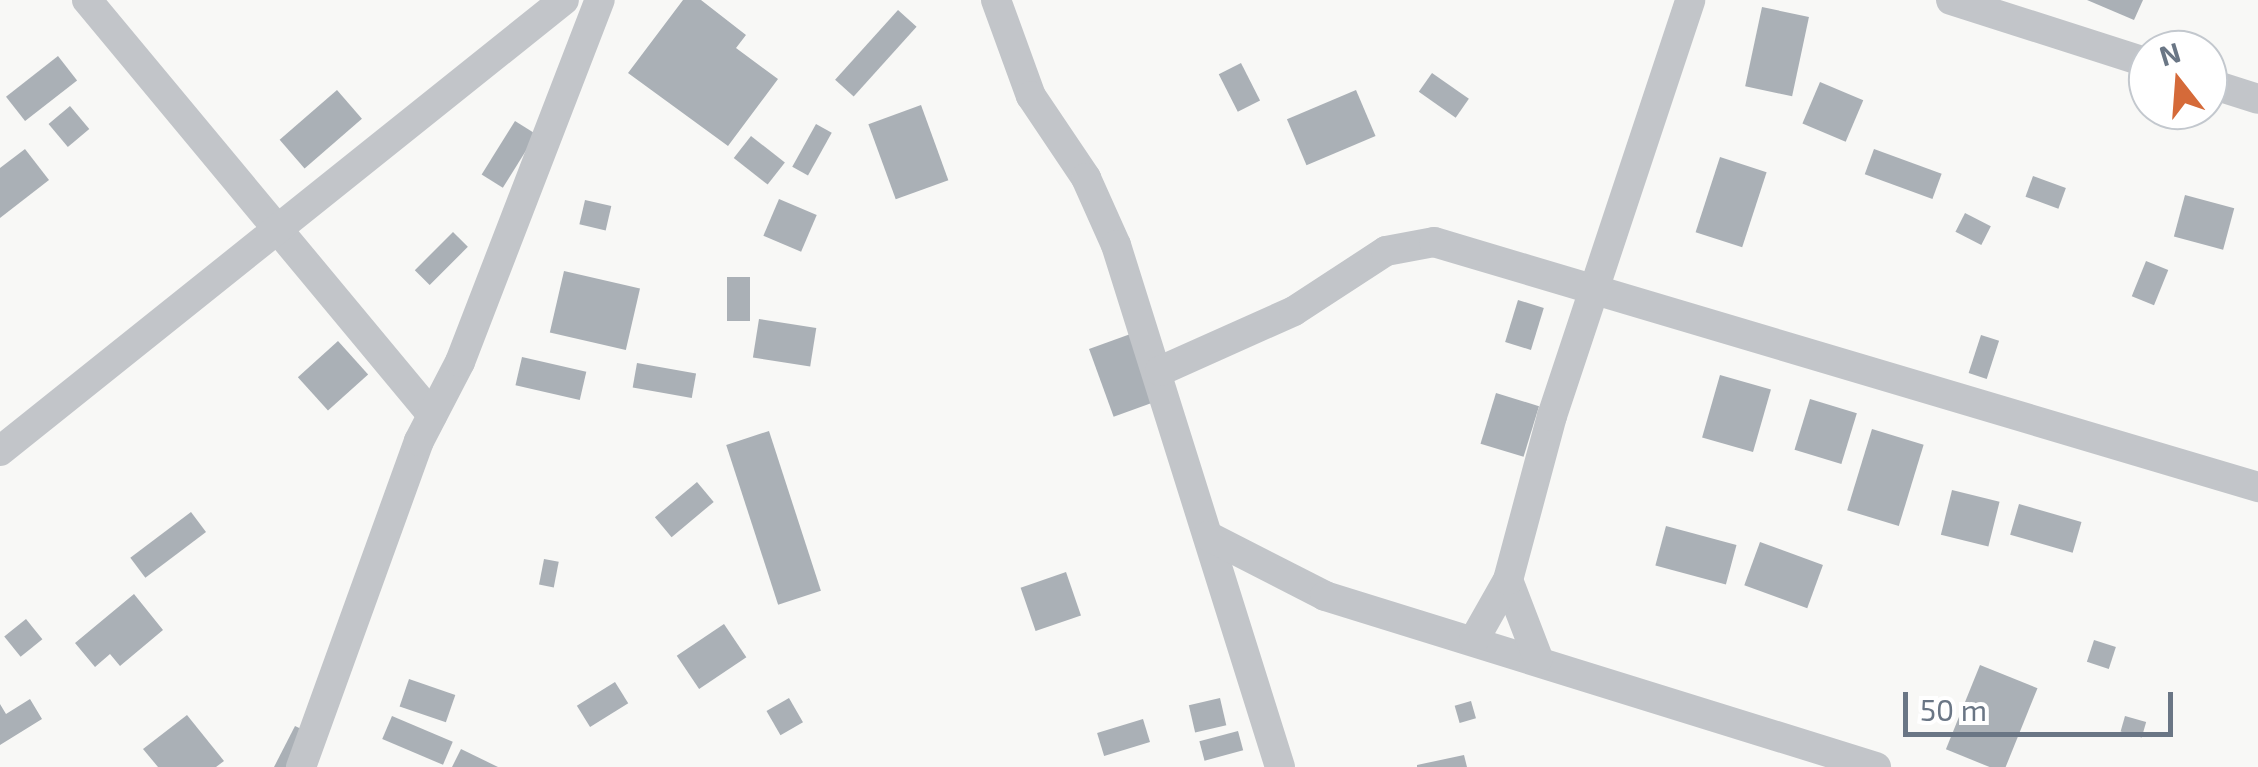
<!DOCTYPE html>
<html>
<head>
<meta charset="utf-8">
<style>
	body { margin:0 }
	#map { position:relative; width:2258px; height:767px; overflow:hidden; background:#f8f8f6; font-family:"Exo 2",sans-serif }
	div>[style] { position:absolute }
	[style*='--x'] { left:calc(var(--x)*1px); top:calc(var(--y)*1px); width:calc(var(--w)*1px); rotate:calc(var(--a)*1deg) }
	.building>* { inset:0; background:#aab0b6; transform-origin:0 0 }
	.minor>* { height:30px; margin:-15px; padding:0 15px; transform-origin:15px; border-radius:15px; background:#c2c5c9 }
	span { translate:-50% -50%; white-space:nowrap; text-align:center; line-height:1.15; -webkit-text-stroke:10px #fff; paint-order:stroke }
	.north { position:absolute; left:2128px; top:30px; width:100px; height:100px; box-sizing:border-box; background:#fff; border:2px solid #c3c8ce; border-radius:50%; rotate:343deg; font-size:28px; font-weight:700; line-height:40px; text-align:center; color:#6a7685 }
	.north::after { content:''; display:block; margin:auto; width:35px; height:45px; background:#d56a39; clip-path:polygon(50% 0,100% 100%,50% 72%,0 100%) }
	.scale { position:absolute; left:1903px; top:692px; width:270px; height:45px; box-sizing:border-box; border:5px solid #6a7685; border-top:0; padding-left:12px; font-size:30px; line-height:35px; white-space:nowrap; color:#6a7685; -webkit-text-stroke:8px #fff; paint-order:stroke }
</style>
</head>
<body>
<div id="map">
	<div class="building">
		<i style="clip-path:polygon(683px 0,701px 0,746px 35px,736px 48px,778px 79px,728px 146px,628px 73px)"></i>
		<i style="clip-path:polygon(2087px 0,2143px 0,2134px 20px)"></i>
		<i style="left:1762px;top:7px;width:48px;height:81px;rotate:12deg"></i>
		<i style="left:898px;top:10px;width:25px;height:94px;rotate:42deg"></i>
		<i style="left:58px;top:56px;width:31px;height:66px;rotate:52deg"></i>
		<i style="left:1241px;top:63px;width:42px;height:25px;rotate:63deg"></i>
		<i style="left:1432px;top:73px;width:45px;height:23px;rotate:35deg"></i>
		<i style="left:1820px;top:82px;width:47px;height:45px;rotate:23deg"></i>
		<i style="left:337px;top:90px;width:38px;height:76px;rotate:49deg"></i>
		<i style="left:1356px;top:90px;width:50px;height:75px;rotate:67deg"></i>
		<i style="left:921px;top:105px;width:80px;height:56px;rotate:70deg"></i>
		<i style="left:70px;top:106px;width:30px;height:28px;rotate:50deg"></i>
		<i style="left:515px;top:121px;width:25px;height:63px;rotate:32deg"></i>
		<i style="left:816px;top:124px;width:18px;height:49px;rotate:29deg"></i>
		<i style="left:751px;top:136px;width:43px;height:28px;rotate:38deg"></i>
		<i style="clip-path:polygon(25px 149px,49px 180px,0 218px,0 168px)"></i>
		<i style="left:1874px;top:149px;width:72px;height:27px;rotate:20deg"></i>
		<i style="left:1720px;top:157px;width:49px;height:79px;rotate:18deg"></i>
		<i style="left:2033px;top:176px;width:35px;height:22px;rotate:20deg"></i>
		<i style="left:2185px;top:195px;width:51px;height:43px;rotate:15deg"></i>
		<i style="left:779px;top:199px;width:41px;height:40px;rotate:23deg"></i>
		<i style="left:585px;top:200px;width:27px;height:25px;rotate:13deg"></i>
		<i style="left:1965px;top:213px;width:29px;height:21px;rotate:27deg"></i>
		<i style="left:453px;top:232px;width:21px;height:54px;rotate:45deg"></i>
		<i style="left:2146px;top:261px;width:24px;height:38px;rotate:22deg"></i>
		<i style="left:564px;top:271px;width:78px;height:63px;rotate:13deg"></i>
		<i style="left:727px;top:277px;width:23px;height:44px"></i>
		<i style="left:1518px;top:300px;width:27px;height:44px;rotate:17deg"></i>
		<i style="left:759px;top:319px;width:58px;height:39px;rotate:9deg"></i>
		<i style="left:1136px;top:332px;width:72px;height:50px;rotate:70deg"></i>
		<i style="left:1981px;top:335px;width:19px;height:40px;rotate:18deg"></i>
		<i style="left:338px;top:341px;width:45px;height:54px;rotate:48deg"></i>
		<i style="left:522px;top:357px;width:66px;height:29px;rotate:13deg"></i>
		<i style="left:637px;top:363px;width:60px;height:25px;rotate:10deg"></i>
		<i style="left:1720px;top:375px;width:53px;height:65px;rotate:16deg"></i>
		<i style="left:1496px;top:393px;width:45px;height:53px;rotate:17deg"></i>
		<i style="left:1810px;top:399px;width:49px;height:53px;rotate:17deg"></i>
		<i style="left:1872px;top:429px;width:54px;height:85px;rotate:17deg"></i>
		<i style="left:769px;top:431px;width:168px;height:45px;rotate:72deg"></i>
		<i style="left:697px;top:482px;width:26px;height:55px;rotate:50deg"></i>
		<i style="left:1952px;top:490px;width:49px;height:46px;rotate:14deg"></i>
		<i style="left:2019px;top:504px;width:65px;height:32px;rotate:16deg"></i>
		<i style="left:191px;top:512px;width:25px;height:76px;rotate:53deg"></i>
		<i style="left:1666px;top:526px;width:73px;height:41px;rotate:15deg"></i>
		<i style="left:1760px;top:542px;width:67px;height:46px;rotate:20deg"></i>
		<i style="left:544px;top:559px;width:15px;height:26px;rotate:11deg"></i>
		<i style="left:1066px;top:572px;width:46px;height:48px;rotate:71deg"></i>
		<i style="clip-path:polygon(134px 594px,163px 630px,120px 666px,110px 654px,95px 667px,75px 643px)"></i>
		<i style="left:26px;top:619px;width:26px;height:28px;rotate:51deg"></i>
		<i style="left:724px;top:624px;width:40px;height:57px;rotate:56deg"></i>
		<i style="left:2094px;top:640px;width:23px;height:23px;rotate:18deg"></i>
		<i style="left:1980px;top:665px;width:62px;height:91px;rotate:22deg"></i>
		<i style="left:409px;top:679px;width:49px;height:29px;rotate:19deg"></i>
		<i style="left:615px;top:682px;width:25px;height:45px;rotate:58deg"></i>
		<i style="left:789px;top:698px;width:28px;height:26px;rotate:60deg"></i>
		<i style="left:1220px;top:698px;width:28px;height:32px;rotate:77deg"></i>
		<i style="clip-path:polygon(30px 699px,42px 719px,0 745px,0 704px,6px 714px)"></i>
		<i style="left:1471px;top:701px;width:18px;height:17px;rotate:74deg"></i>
		<i style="clip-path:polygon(187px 715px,224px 761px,216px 767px,158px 767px,143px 749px)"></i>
		<i style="left:392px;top:716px;width:66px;height:25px;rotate:23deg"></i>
		<i style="left:2125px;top:716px;width:22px;height:16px;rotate:16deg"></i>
		<i style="left:1143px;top:719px;width:24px;height:48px;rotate:73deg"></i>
		<i style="clip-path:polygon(295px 726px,312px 734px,295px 767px,274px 767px)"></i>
		<i style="left:1238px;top:731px;width:20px;height:40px;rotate:75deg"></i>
		<i style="clip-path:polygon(461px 749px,498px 767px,452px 767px)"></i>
		<i style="clip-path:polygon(1464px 755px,1467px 767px,1417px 767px,1417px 765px)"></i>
	</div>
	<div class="minor">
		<i style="--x:87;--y:0;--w:540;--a:50.26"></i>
		<i style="--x:996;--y:0;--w:102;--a:70"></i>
		<i style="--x:1031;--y:96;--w:99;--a:56.1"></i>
		<i style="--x:1086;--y:178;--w:73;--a:65.9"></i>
		<i style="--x:1116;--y:245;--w:547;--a:72.56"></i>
		<i style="--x:1951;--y:0;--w:207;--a:17.7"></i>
		<i style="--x:2208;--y:83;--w:52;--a:17.7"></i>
		<i style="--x:1160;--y:371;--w:147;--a:-24.1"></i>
		<i style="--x:1294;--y:311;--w:110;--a:-33.1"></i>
		<i style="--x:1386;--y:251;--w:49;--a:-10.6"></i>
		<i style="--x:1434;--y:242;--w:860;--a:16.56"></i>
		<i style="--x:0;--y:451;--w:722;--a:-38.65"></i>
		<i style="--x:1208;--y:536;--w:131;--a:27.1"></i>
		<i style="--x:1325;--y:596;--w:577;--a:17.24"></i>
		<i style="--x:1508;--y:580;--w:84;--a:69"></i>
		<i style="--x:1474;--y:640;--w:69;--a:-60.5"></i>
		<i style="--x:1508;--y:580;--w:170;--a:-75"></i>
		<i style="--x:1552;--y:416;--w:438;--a:-71.6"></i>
		<i style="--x:301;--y:767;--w:347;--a:-70.1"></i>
		<i style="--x:419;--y:441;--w:89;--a:-62.6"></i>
		<i style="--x:460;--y:362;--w:388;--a:-68.9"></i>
	</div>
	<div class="north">N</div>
	<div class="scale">50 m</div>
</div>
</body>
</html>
